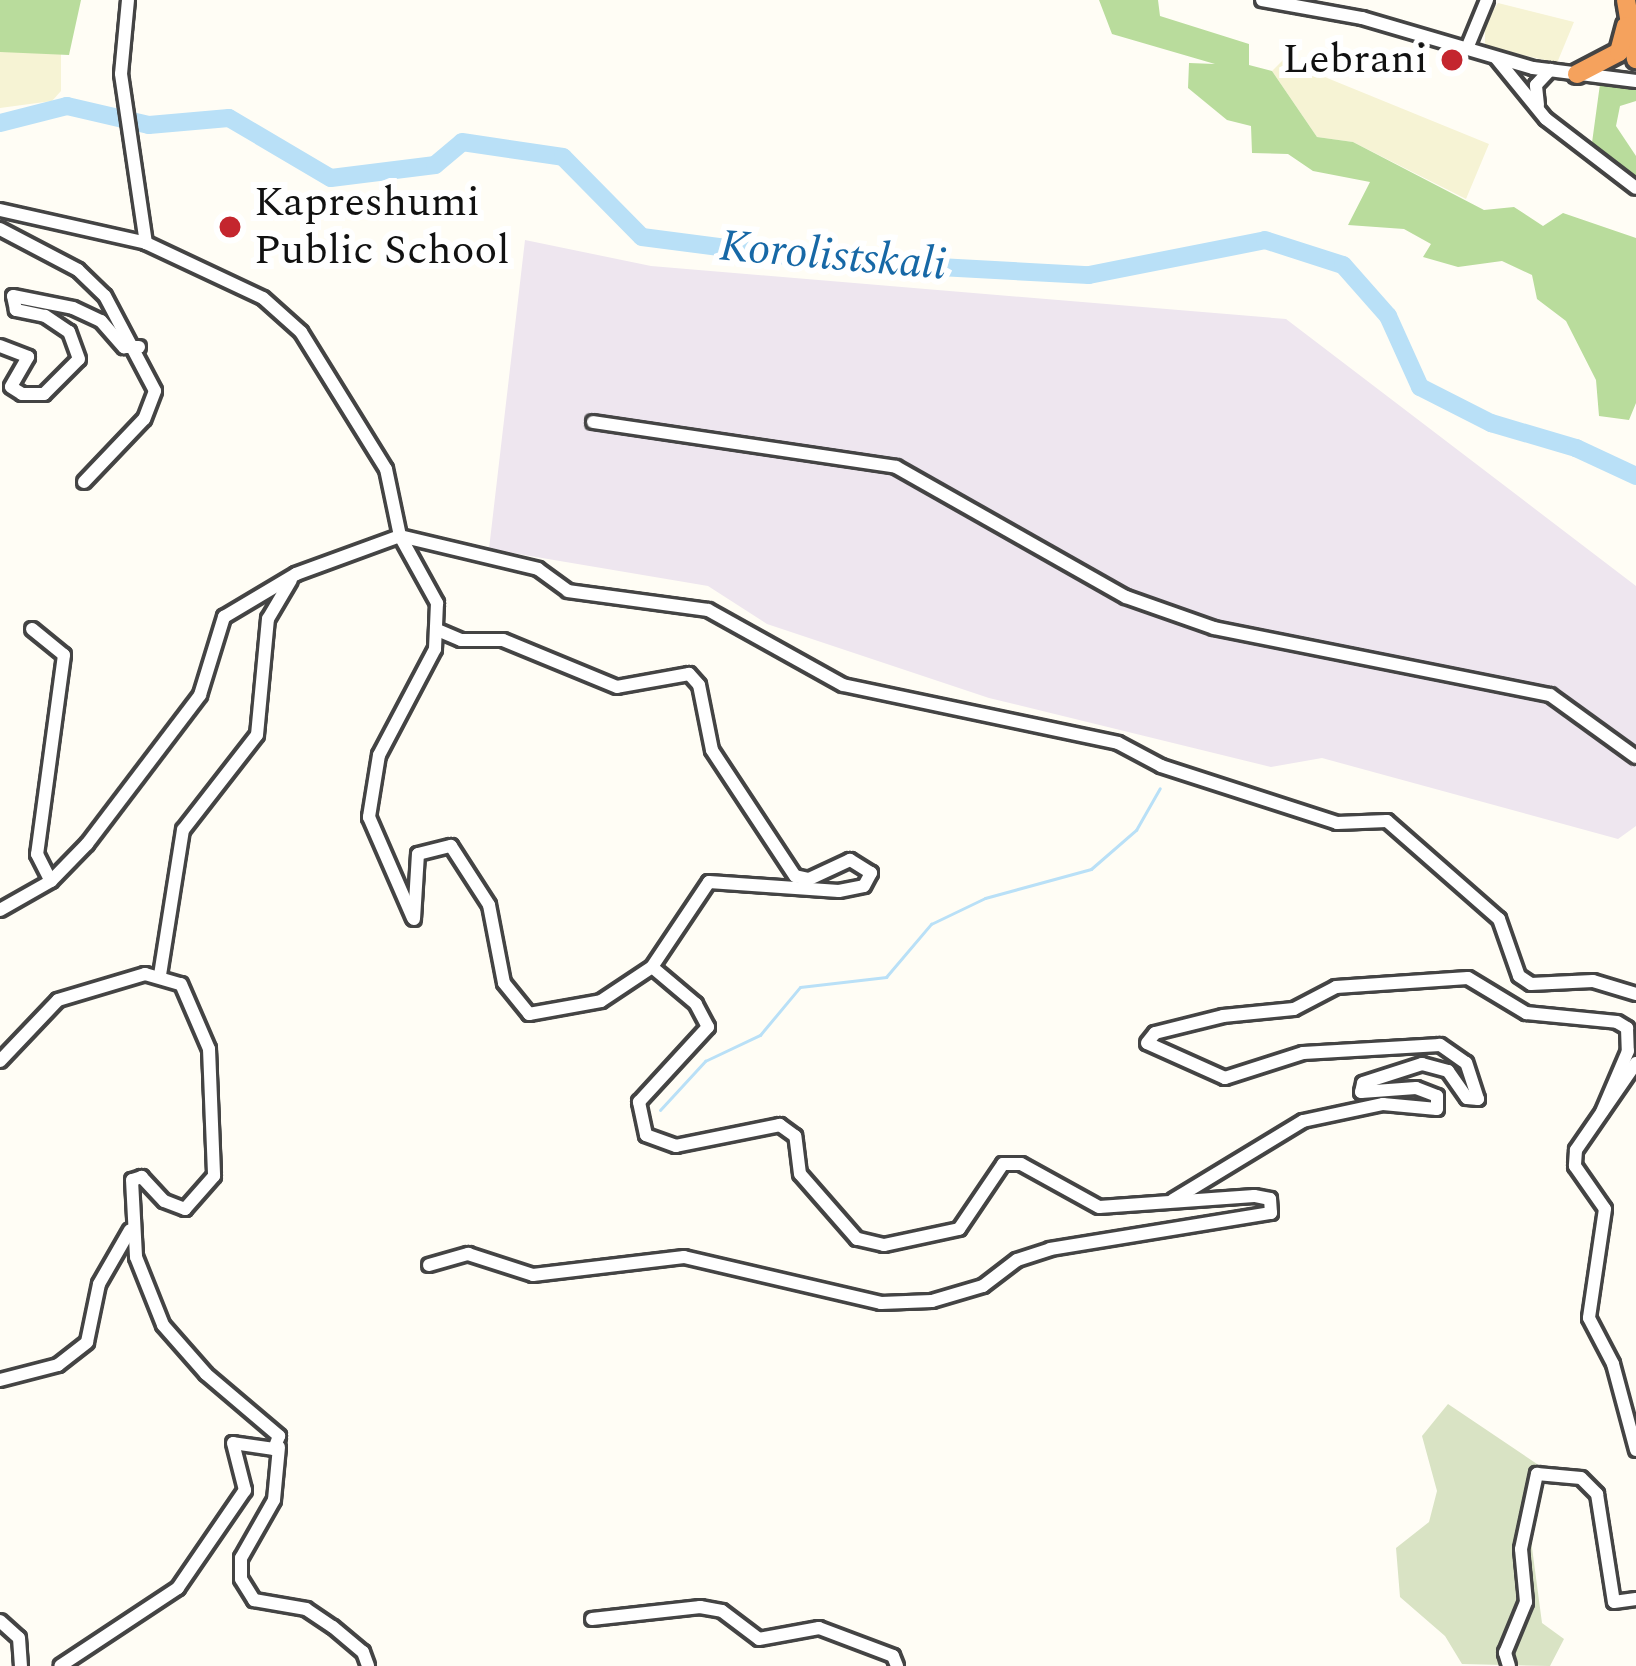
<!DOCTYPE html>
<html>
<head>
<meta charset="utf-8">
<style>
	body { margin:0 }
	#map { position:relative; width:1636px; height:1666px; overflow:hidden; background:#fffdf5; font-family:Spectral,serif }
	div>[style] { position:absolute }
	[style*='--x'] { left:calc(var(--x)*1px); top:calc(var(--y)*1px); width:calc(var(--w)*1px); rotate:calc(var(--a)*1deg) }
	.industrial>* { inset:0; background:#eee6ef }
	.farmland>* { inset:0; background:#f6f3d4 }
	.forest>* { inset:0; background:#b9dc9c }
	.cemetery>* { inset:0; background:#d9e3c4 }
	.stream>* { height:3px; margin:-1.5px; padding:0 1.5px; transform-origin:1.5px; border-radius:1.5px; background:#b9e0f7 }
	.river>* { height:18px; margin:-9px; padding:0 9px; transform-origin:9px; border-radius:9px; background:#b9e0f7 }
	.roads { filter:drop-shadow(3px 0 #444) drop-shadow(-3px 0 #444) drop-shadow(0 3px #444) drop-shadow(0 -3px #444) }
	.minor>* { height:12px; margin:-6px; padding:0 6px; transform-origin:6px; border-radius:6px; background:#fff }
	.highway>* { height:18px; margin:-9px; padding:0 9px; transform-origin:9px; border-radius:9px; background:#f5a25d }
	.dots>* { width:33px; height:33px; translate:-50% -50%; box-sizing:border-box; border:6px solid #fff; border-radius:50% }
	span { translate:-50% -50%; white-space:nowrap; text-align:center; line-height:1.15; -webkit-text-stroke:12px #fff; paint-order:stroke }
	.poi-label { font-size:42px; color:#111 }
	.right { translate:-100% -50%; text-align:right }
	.left { translate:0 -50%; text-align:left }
	.water-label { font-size:45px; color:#1768a6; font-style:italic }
</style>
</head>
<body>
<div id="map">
	<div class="industrial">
		<i style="clip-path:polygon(525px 240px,651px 266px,1286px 319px,1636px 586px,1636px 826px,1618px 839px,1322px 758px,1271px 767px,989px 698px,767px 624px,708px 586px,489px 549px)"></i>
	</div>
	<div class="farmland">
		<i style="clip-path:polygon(1498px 3px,1574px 22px,1557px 63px,1485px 46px,1485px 23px)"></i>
		<i style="clip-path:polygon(35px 49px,61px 53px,61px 91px,52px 101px,0 108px,0 52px)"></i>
		<i style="clip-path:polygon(1283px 60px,1489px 144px,1466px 199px,1353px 142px,1317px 137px,1272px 71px)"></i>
	</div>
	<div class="forest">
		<i style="clip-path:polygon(0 0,81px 0,69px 55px,0 52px)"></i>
		<i style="clip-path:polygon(1099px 0,1158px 0,1160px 16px,1249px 44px,1249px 65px,1272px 71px,1317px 137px,1353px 142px,1484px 210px,1514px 207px,1543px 226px,1563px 213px,1636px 238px,1636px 403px,1629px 420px,1599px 416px,1596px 380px,1566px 321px,1537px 299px,1532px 275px,1502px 261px,1458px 267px,1423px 257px,1431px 244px,1404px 229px,1348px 225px,1370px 182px,1313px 171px,1288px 154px,1252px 153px,1251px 126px,1227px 120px,1188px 88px,1189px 63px,1215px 64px,1112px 34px)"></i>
		<i style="clip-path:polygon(1600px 84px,1636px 88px,1636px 101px,1620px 106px,1616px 126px,1636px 156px,1636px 181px,1591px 150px)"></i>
	</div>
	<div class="cemetery">
		<i style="clip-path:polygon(1448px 1404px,1537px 1464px,1531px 1540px,1542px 1623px,1564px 1639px,1550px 1666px,1462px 1664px,1445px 1636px,1400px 1597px,1396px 1548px,1429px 1522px,1437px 1491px,1422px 1436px)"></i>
	</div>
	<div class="stream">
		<i style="--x:660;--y:1110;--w:67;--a:-47.4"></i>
		<i style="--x:705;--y:1061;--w:61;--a:-25.3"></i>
		<i style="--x:760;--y:1035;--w:62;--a:-50.2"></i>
		<i style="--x:800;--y:987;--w:87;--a:-6.6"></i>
		<i style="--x:886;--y:977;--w:70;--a:-49.7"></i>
		<i style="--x:931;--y:924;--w:60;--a:-25.7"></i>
		<i style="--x:985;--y:898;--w:110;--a:-15.3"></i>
		<i style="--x:1091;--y:869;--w:60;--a:-40.9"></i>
		<i style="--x:1136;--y:830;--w:48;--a:-60.3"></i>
	</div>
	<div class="river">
		<i style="--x:0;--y:123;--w:69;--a:-14.2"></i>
		<i style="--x:67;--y:106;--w:84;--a:13"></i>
		<i style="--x:149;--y:125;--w:80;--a:-5"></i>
		<i style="--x:229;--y:118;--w:118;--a:30.5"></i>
		<i style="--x:331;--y:178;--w:105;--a:-7.1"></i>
		<i style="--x:435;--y:165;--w:35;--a:-40"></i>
		<i style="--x:462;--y:142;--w:102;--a:8.4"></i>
		<i style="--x:563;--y:157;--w:112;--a:45.4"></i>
		<i style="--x:642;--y:237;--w:188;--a:7.4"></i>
		<i style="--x:828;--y:261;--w:261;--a:3.1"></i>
		<i style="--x:1089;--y:275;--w:179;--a:-11.2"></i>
		<i style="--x:1265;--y:240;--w:82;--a:17.8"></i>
		<i style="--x:1343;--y:265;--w:68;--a:48.6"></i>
		<i style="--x:1388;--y:316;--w:78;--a:65.7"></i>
		<i style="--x:1420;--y:387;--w:80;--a:26.9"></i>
		<i style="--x:1491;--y:423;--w:89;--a:16.4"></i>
		<i style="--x:1576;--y:448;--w:66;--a:25"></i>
	</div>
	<div class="roads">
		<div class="minor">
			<i style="--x:128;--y:0;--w:74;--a:95.4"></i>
			<i style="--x:121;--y:74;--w:171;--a:81.6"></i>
			<i style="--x:146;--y:243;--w:129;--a:25.2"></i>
			<i style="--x:263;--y:298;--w:51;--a:41.8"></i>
			<i style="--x:301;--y:332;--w:161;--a:58.2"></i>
			<i style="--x:386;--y:469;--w:68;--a:78.2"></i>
			<i style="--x:400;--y:536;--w:77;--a:61.1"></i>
			<i style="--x:437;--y:603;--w:46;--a:92.5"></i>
			<i style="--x:435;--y:649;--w:120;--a:117.8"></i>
			<i style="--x:379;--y:755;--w:63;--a:99.2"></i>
			<i style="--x:369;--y:817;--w:110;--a:66.5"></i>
			<i style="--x:1262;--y:0;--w:102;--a:10.2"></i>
			<i style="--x:1362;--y:18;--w:178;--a:16.3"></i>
			<i style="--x:1533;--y:68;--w:104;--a:7.2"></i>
			<i style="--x:1468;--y:46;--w:50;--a:-67.6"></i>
			<i style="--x:1497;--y:59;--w:77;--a:50.8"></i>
			<i style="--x:1546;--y:119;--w:113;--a:37.5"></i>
			<i style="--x:1538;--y:105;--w:20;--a:-96"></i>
			<i style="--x:1536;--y:85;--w:21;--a:-47"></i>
			<i style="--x:0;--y:210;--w:150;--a:12.7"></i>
			<i style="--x:0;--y:229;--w:88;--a:27.7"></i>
			<i style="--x:78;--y:270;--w:37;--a:44"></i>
			<i style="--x:105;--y:296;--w:107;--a:62.2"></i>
			<i style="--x:155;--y:391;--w:30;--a:111"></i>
			<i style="--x:144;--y:419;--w:87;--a:133.6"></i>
			<i style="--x:0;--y:346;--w:30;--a:21"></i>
			<i style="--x:28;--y:357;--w:34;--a:120"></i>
			<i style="--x:11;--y:387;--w:13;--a:32"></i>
			<i style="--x:22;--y:394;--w:22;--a:0"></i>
			<i style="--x:44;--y:394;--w:49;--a:-45"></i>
			<i style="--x:79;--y:359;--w:29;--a:-110"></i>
			<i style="--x:69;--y:332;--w:29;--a:-146"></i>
			<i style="--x:45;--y:316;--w:30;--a:-168"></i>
			<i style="--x:16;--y:310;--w:14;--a:-102"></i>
			<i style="--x:13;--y:296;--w:61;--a:11.3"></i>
			<i style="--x:73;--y:308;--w:31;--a:25"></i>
			<i style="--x:101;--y:321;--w:35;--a:49"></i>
			<i style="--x:124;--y:347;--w:15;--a:0"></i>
			<i style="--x:593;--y:422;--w:306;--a:8.4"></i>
			<i style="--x:896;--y:467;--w:264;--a:29.5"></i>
			<i style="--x:1126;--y:597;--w:93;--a:19.4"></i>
			<i style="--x:1214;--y:628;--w:343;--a:11.3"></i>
			<i style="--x:1550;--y:695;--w:106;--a:35.8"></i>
			<i style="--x:32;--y:629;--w:41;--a:39.1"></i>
			<i style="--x:64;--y:655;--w:201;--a:97.7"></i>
			<i style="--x:37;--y:854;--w:30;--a:63"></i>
			<i style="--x:0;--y:910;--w:59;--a:-29.6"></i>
			<i style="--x:51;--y:881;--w:52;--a:-45.8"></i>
			<i style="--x:87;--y:844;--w:187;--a:-52.8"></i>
			<i style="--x:200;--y:695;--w:82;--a:-72.9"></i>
			<i style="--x:224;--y:617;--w:84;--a:-30.8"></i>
			<i style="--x:296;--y:574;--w:111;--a:-20.1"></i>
			<i style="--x:400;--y:536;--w:142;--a:13.4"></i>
			<i style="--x:538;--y:569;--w:37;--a:36"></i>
			<i style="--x:568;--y:591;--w:141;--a:7.7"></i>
			<i style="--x:708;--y:610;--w:154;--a:29.1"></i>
			<i style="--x:843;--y:685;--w:281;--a:11.9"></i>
			<i style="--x:1118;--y:743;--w:49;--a:28.1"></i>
			<i style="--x:1161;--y:766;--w:185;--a:17.9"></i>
			<i style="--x:1337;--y:823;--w:50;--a:-2.3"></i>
			<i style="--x:1387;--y:821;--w:149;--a:41.2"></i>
			<i style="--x:1499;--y:919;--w:60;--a:70.7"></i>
			<i style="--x:1519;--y:976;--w:14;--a:34"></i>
			<i style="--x:1531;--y:984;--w:62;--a:-2.8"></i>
			<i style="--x:1593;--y:981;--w:45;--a:16.8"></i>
			<i style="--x:414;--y:919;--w:65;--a:-86.5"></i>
			<i style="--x:418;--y:854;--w:34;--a:-14"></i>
			<i style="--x:451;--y:846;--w:70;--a:57.2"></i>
			<i style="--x:489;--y:905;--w:79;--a:79.1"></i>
			<i style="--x:504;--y:983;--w:40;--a:51"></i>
			<i style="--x:529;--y:1014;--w:73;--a:-10.2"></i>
			<i style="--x:601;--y:1001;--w:61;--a:-33.7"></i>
			<i style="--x:652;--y:967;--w:102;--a:-56.2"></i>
			<i style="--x:709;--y:882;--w:130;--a:4"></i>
			<i style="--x:839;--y:891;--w:25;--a:-11"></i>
			<i style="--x:864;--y:886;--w:15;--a:-62"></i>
			<i style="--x:871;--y:873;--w:25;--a:-148"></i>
			<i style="--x:850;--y:860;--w:45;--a:155.1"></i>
			<i style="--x:809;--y:879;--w:14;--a:-168"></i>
			<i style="--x:795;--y:876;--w:151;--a:-123.4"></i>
			<i style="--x:712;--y:750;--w:66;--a:-101.3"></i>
			<i style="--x:699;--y:685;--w:15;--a:-132"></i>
			<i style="--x:689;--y:674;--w:73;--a:169.8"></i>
			<i style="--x:617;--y:687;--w:123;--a:-157.6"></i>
			<i style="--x:503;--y:640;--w:42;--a:180"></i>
			<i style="--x:461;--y:640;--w:23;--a:-157"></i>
			<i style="--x:160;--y:975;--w:147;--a:-81"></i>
			<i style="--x:183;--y:830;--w:120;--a:-52.1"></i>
			<i style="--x:257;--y:735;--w:117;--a:-84.6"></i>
			<i style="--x:268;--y:619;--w:45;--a:-59.5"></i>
			<i style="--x:0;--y:1061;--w:84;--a:-46.4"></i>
			<i style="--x:58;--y:1000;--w:91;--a:-16.6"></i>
			<i style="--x:145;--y:974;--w:37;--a:16"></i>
			<i style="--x:181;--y:984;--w:71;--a:66.7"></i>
			<i style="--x:209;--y:1049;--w:127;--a:87.7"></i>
			<i style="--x:214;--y:1176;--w:44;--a:131.3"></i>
			<i style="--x:185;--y:1209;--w:22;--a:-159"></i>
			<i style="--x:164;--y:1201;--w:33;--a:-133"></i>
			<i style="--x:142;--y:1177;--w:10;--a:163"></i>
			<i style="--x:132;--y:1180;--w:77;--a:87"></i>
			<i style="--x:136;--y:1257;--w:73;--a:68.3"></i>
			<i style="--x:163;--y:1325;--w:65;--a:48.7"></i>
			<i style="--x:206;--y:1374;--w:96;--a:40.3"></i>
			<i style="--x:279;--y:1436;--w:14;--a:111"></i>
			<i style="--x:274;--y:1449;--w:41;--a:-171.7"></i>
			<i style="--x:233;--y:1443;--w:49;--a:75.7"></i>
			<i style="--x:245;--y:1490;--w:119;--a:124.4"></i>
			<i style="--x:178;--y:1588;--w:141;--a:146.5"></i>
			<i style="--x:1636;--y:1063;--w:106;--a:124.6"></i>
			<i style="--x:1576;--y:1150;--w:16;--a:94"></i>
			<i style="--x:1575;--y:1166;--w:52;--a:55.1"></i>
			<i style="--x:1605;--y:1209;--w:110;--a:98.4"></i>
			<i style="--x:1589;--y:1318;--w:52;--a:62.4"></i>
			<i style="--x:1613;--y:1364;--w:89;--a:75"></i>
			<i style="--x:1173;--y:1200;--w:152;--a:-31.3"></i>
			<i style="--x:1303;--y:1121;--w:82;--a:-12"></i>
			<i style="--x:1383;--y:1104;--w:54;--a:5.3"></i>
			<i style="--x:1437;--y:1109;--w:13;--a:-90"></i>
			<i style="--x:1437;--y:1096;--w:22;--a:-159"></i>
			<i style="--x:1416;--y:1088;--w:55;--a:175.8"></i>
			<i style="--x:1361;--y:1092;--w:9;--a:-77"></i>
			<i style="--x:1363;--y:1083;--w:62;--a:-17.9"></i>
			<i style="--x:1422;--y:1064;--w:27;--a:15"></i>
			<i style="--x:1448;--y:1071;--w:33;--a:55"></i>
			<i style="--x:1467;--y:1098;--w:11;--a:5"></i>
			<i style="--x:1478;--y:1099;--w:38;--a:-108"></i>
			<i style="--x:1466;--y:1063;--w:32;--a:-145"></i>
			<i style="--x:1440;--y:1045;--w:137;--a:176.7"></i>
			<i style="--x:1303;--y:1053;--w:82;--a:162.2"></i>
			<i style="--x:1225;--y:1078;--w:85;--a:-155.8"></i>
			<i style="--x:1147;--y:1043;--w:13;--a:-51"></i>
			<i style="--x:1155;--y:1033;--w:70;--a:-14"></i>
			<i style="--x:1223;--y:1016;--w:71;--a:-5.6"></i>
			<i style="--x:1294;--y:1009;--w:47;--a:-27.6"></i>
			<i style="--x:1336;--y:987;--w:132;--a:-3.9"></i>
			<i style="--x:1468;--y:978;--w:68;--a:31.1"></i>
			<i style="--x:1526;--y:1013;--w:91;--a:5.6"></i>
			<i style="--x:1617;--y:1022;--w:12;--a:31"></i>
			<i style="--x:1627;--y:1028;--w:23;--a:88"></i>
			<i style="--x:1628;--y:1051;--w:66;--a:113.1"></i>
			<i style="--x:429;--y:1265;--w:41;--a:-15.8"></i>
			<i style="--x:468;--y:1254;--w:68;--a:17.9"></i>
			<i style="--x:533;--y:1275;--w:152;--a:-6.8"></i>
			<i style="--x:684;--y:1257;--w:202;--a:13.1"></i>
			<i style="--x:881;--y:1303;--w:51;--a:-2.2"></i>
			<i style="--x:932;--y:1301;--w:53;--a:-16.4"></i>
			<i style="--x:983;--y:1286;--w:43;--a:-37.4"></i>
			<i style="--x:1017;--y:1260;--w:35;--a:-18"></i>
			<i style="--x:1050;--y:1249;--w:224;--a:-9.3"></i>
			<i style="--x:1271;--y:1213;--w:14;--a:-94"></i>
			<i style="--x:1270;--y:1199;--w:16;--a:-169"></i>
			<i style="--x:1254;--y:1196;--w:155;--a:175.9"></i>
			<i style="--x:1099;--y:1207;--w:89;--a:-151.1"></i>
			<i style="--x:1021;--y:1164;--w:18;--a:180"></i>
			<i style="--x:1003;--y:1164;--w:78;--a:124.1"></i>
			<i style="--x:959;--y:1229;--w:77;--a:168"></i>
			<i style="--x:884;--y:1245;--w:28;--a:-167"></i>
			<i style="--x:857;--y:1239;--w:86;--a:-131.2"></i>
			<i style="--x:800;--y:1174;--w:38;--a:-97"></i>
			<i style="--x:795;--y:1136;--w:19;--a:-144"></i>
			<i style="--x:780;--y:1125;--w:106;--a:168.6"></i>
			<i style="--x:676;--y:1146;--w:32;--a:-160"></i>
			<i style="--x:646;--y:1135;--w:34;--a:-102"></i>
			<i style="--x:639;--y:1102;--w:102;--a:-47.4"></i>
			<i style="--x:708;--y:1027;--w:26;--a:-118"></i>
			<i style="--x:696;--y:1004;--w:57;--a:-139.9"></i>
			<i style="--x:0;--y:1380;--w:60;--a:-14.5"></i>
			<i style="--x:58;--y:1365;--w:37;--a:-38"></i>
			<i style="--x:87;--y:1342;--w:59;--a:-78.3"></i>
			<i style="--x:99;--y:1284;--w:62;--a:-60.1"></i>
			<i style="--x:279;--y:1447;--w:53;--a:95.4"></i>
			<i style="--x:274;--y:1500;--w:67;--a:119.6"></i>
			<i style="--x:241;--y:1558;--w:21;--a:90"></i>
			<i style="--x:241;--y:1579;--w:25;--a:58"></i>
			<i style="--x:254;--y:1600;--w:53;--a:9.8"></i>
			<i style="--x:306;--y:1609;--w:32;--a:34"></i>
			<i style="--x:333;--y:1627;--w:39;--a:40"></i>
			<i style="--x:363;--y:1652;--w:15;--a:70"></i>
			<i style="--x:592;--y:1619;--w:109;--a:-6.3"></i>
			<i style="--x:700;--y:1607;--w:22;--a:10"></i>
			<i style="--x:722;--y:1611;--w:46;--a:37.1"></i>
			<i style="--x:759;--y:1639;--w:61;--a:-10.4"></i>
			<i style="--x:819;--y:1628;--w:79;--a:20.7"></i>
			<i style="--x:893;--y:1656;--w:11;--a:68"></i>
			<i style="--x:0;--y:1621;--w:25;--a:42"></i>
			<i style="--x:19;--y:1638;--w:28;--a:86"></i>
			<i style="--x:1509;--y:1666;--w:14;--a:-107"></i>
			<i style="--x:1505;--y:1653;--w:55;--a:-67.6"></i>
			<i style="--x:1526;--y:1602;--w:53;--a:-95.4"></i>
			<i style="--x:1521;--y:1549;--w:77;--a:-78"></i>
			<i style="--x:1537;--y:1474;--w:44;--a:5.2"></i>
			<i style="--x:1581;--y:1478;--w:23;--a:45"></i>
			<i style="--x:1597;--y:1494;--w:109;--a:81.1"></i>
			<i style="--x:1614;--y:1602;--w:22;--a:-8"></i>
		</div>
		<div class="highway">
			<i style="--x:1626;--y:0;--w:60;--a:80.4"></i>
			<i style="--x:1577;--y:74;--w:47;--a:-27.6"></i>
			<i style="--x:1619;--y:52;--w:27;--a:-75"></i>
		</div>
	</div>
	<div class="dots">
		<i style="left:1452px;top:60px;background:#c4262e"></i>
		<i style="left:230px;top:227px;background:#c4262e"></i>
	</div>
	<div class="poi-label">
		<span class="right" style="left:1428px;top:60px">Lebrani</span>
		<span class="left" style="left:254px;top:227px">Kapreshumi<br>Public School</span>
	</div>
	<div class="water-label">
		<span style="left:833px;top:256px;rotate:5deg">Korolistskali</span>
	</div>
</div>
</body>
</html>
